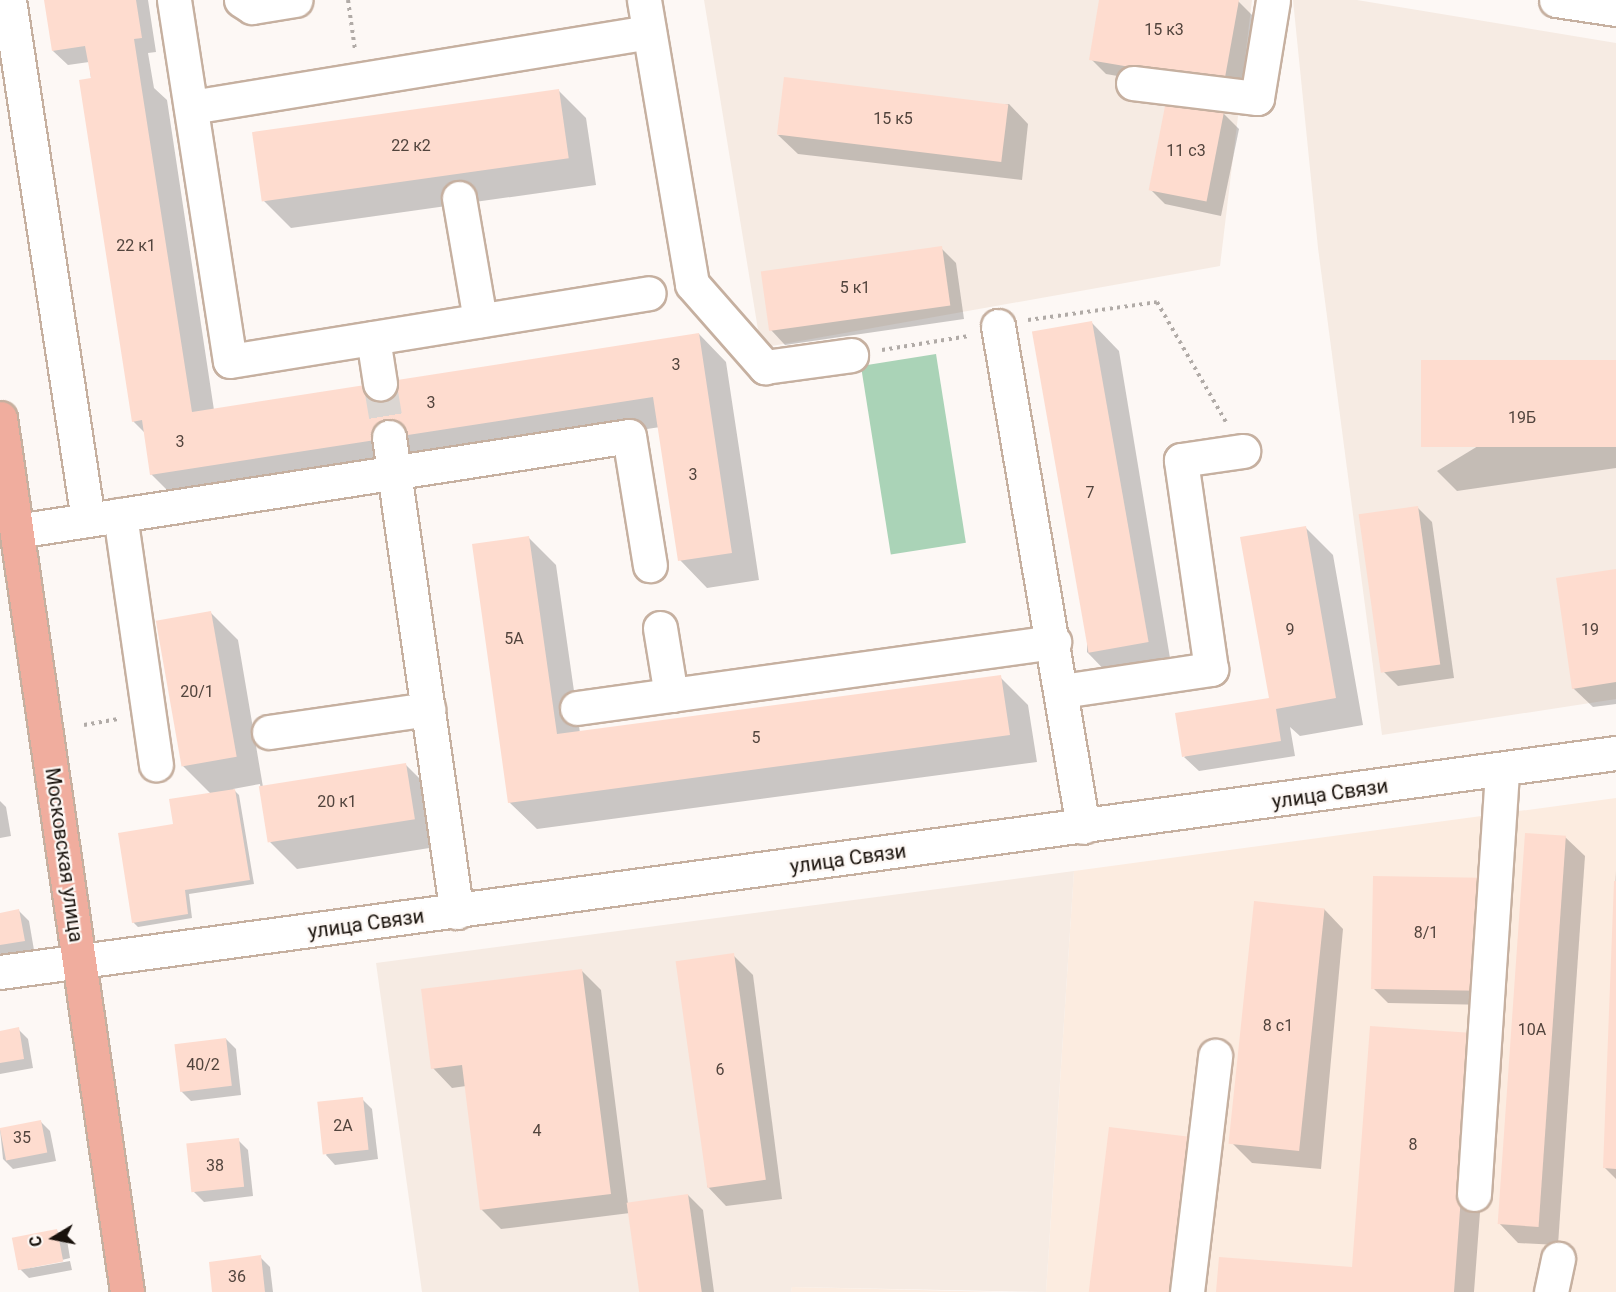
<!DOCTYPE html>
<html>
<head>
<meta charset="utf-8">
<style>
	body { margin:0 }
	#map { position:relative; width:1616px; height:1292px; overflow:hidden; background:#fdf8f5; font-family:Roboto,sans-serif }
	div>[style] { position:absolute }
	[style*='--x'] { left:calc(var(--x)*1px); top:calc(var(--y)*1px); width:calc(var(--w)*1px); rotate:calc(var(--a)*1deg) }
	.commercial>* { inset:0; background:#fcece0 }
	.built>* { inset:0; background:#f6ebe3 }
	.green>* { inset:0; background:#aad3b7; transform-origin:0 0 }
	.shadow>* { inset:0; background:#0003 }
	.building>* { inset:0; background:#fedccf; transform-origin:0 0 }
	.minor-tunnel>* { height:33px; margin-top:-16.5px; transform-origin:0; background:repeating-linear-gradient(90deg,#dbd6d2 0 33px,transparent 0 49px) }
	.path>* { height:4px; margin-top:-2px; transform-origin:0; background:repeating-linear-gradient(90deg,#b1aba7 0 3px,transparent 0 7.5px) }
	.roads { filter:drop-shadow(2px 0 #c6b0a0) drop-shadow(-2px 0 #c6b0a0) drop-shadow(0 2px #c6b0a0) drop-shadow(0 -2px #c6b0a0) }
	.minor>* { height:33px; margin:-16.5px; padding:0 16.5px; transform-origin:16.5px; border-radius:16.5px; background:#fff }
	.major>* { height:33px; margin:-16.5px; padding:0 16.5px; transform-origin:16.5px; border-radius:16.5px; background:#f0ad9e }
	span { translate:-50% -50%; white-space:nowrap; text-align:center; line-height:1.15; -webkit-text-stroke:4.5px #fdf8f5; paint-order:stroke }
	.number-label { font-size:16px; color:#52443d }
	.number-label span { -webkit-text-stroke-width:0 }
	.street-label { font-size:20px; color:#19120c }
	.north { position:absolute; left:24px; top:1208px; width:60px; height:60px; -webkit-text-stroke:4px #fdf8f5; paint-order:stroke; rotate:260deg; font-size:16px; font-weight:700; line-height:24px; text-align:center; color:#19120c }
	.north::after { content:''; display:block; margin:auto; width:21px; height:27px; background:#19120c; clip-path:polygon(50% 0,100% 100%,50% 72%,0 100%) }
</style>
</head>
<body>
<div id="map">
	<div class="commercial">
		<i style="clip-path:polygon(1616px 798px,1616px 1292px,1046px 1292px,1074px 871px)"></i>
		<i style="clip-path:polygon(792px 1287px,1003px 1292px,791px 1292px)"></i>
	</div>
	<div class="built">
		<i style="clip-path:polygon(704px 0,1252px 0,1220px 266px,761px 348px)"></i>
		<i style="clip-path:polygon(1293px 0,1357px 0,1616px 43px,1616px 699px,1382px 735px,1318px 248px)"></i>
		<i style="clip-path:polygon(1074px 871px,1046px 1292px,792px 1287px,791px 1292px,422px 1292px,376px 963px)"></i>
	</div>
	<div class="green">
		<i style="left:936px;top:354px;width:191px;height:76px;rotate:81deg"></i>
	</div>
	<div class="shadow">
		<i style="clip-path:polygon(45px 0,148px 0,156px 52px,148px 53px,154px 88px,167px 100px,214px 410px,699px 334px,726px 362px,759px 580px,707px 588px,680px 560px,660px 427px,179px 502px,151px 474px,145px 433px,133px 421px,89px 62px,68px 65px,53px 51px)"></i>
		<i style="clip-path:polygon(1101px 0,1238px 1px,1253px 16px,1239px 97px,1106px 74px,1091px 59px)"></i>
		<i style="clip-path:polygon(559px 91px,586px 118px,596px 185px,291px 228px,264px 201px)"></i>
		<i style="clip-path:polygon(1167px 102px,1224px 114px,1239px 129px,1221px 216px,1165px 204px,1150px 189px)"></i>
		<i style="clip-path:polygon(1009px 104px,1028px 124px,1022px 180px,798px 154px,778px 135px)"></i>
		<i style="clip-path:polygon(941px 248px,956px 263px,964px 319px,785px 345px,771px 330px)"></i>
		<i style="clip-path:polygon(1092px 323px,1119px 351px,1172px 670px,1114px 680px,1087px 652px)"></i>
		<i style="clip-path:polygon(1616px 362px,1616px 468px,1457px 491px,1437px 471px)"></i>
		<i style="clip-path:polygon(1417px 507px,1432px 522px,1454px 678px,1398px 686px,1383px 671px)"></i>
		<i style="clip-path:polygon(1305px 527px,1333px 555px,1363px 725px,1300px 736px,1290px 727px,1295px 756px,1199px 771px,1184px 757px,1270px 699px)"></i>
		<i style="clip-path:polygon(528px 537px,556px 565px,580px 733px,1000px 677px,1028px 705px,1037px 762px,537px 829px,509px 802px)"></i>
		<i style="clip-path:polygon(1616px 571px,1616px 704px,1593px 707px,1573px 688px)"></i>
		<i style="clip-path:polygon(211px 613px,238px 640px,263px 787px,406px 765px,433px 792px,442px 846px,297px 869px,269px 841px,260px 784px,233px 789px,239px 795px,254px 884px,189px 894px,192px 918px,138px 927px,133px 922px,174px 825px,211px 794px,182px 765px)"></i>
		<i style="clip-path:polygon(0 801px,6px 807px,11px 836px,0 838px)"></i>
		<i style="clip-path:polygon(1565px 837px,1585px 856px,1558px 1245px,1518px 1243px,1499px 1223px)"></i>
		<i style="clip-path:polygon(1616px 871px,1616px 1179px,1605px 1168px)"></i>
		<i style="clip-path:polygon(1375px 877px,1492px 1005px,1388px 1003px,1373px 988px)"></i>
		<i style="clip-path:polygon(1324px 909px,1343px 929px,1321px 1169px,1252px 1163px,1232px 1143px)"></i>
		<i style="clip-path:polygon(19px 911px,29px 921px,34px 950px,0 956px,0 914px)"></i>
		<i style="clip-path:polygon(733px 955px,753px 975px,782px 1199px,726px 1206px,707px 1186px)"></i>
		<i style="clip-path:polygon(582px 971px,601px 990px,628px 1204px,688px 1195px,703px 1210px,714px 1292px,641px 1292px,630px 1213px,501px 1229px,481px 1209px,466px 1086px,452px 1088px,433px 1068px)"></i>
		<i style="clip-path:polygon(18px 1029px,28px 1039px,33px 1068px,0 1074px,0 1032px)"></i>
		<i style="clip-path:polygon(226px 1039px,236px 1049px,241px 1095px,191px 1101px,181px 1091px)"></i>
		<i style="clip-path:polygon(1492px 1054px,1474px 1292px,1217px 1292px,1353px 1269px)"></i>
		<i style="clip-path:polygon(362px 1099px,372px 1109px,378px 1159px,335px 1165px,326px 1155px)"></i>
		<i style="clip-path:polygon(41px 1122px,50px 1131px,56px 1161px,13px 1169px,3px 1159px,0 1129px)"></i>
		<i style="clip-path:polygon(238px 1140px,248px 1150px,253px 1196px,204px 1202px,194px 1192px)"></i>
		<i style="clip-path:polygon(57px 1231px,67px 1240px,70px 1258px,25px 1269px,70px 1261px,72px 1270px,29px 1278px,19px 1268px)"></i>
		<i style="clip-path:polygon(260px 1257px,270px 1267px,273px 1292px,214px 1292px)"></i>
	</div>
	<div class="building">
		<i style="clip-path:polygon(44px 0,136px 0,142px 38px,134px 39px,192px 412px,699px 333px,732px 553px,678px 561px,653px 397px,150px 475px,142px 420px,132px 422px,79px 80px,91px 78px,85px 46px,52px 51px)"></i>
		<i style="clip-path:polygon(1099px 0,1239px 0,1224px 83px,1089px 60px)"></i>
		<i style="left:784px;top:77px;width:226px;height:58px;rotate:7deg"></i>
		<i style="left:559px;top:89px;width:70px;height:310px;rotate:82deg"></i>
		<i style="left:1166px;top:101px;width:59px;height:91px;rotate:11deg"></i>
		<i style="left:942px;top:246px;width:60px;height:183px;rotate:82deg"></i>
		<i style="left:1092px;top:321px;width:326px;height:61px;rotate:80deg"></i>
		<i style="left:1616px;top:360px;width:87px;height:195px;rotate:90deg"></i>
		<i style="left:1418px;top:506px;width:160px;height:60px;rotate:82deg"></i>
		<i style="clip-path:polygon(1306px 526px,1336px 698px,1276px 709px,1281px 741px,1182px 757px,1175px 713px,1269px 698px,1240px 537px)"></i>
		<i style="clip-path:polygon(529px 536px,557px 734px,1001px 675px,1010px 735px,508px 803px,472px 544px)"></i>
		<i style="clip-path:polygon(1616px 569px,1616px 682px,1572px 689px,1556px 578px)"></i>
		<i style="left:211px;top:611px;width:148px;height:56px;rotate:80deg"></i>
		<i style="left:406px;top:763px;width:57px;height:149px;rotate:81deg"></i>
		<i style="clip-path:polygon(235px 789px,250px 880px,185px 890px,188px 914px,132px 923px,118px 833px,173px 824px,169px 799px)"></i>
		<i style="left:1525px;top:833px;width:41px;height:392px;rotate:4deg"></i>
		<i style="left:1373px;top:876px;width:107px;height:113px;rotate:1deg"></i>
		<i style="clip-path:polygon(1614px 881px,1616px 881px,1616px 1169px,1603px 1168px)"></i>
		<i style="left:1254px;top:901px;width:71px;height:244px;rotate:6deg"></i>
		<i style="clip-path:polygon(19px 909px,25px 941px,0 945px,0 913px)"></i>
		<i style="left:734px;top:953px;width:229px;height:59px;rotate:82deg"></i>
		<i style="clip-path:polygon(582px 969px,611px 1194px,480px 1210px,462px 1065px,431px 1069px,421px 989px)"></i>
		<i style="clip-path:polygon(1370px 1026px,1473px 1033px,1454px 1292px,1216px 1292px,1219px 1257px,1352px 1267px)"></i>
		<i style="clip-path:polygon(19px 1027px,24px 1059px,0 1063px,0 1031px)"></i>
		<i style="left:226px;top:1038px;width:48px;height:52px;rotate:83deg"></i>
		<i style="left:363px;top:1097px;width:53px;height:46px;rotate:84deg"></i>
		<i style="left:41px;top:1120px;width:33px;height:42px;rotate:79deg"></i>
		<i style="left:1109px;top:1127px;width:85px;height:166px;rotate:7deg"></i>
		<i style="left:239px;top:1138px;width:49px;height:53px;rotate:84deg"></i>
		<i style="left:688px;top:1194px;width:99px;height:62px;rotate:82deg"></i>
		<i style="left:57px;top:1229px;width:33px;height:46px;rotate:79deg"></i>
		<i style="clip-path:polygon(261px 1255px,265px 1292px,212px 1292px,209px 1262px)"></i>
	</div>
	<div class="minor-tunnel">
		<i style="--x:380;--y:383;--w:55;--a:80.5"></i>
	</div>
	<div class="path">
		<i style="--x:348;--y:0;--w:50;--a:82"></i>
		<i style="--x:1028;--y:320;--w:130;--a:-7.9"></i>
		<i style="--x:1157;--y:302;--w:138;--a:60.1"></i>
		<i style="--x:882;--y:350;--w:88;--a:-9.1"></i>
		<i style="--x:84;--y:725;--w:36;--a:-10"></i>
	</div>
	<div class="roads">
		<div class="minor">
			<i style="--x:9;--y:0;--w:526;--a:81.36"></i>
			<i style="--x:174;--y:0;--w:365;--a:81.2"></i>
			<i style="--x:230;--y:361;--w:424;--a:-9.2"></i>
			<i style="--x:241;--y:0;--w:13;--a:32"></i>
			<i style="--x:252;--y:7;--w:44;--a:-9.2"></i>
			<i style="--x:644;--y:0;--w:288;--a:80.4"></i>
			<i style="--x:692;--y:284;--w:111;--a:48.7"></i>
			<i style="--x:765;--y:367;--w:87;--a:-7.9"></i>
			<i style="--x:1556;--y:0;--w:61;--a:8.5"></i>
			<i style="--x:1133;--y:83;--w:125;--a:6.9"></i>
			<i style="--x:1257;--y:98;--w:99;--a:-80.7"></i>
			<i style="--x:191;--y:107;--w:464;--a:-9.3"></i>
			<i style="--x:459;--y:198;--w:124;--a:80.2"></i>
			<i style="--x:998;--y:326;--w:508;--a:80.37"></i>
			<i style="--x:373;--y:338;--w:46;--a:81.2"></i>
			<i style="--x:389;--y:437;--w:480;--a:81.9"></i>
			<i style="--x:120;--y:515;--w:252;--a:81.8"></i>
			<i style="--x:17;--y:531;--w:619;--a:-8.82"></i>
			<i style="--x:629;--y:436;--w:131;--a:80.8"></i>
			<i style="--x:660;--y:628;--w:68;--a:80.7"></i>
			<i style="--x:671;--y:695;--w:387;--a:-7.9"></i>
			<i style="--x:1062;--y:691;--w:151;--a:-8.4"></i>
			<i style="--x:1211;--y:669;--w:211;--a:-98.2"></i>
			<i style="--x:1181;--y:460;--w:63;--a:-8.3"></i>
			<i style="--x:577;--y:708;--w:95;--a:-7.9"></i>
			<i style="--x:269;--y:732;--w:161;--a:-8.2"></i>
			<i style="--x:0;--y:972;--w:1631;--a:-7.72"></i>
			<i style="--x:1474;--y:1194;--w:424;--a:-86.2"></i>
			<i style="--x:1187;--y:1292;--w:238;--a:-83.2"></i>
			<i style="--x:1551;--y:1292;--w:34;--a:-78"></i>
		</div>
		<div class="major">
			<i style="--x:0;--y:418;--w:883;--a:81.73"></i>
		</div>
	</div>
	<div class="number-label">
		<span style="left:1164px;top:30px">15 к3</span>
		<span style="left:893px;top:119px">15 к5</span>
		<span style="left:411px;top:146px">22 к2</span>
		<span style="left:1186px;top:151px">11 с3</span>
		<span style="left:136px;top:246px">22 к1</span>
		<span style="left:855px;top:288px">5 к1</span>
		<span style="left:676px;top:365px">3</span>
		<span style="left:431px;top:403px">3</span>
		<span style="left:1522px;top:418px">19Б</span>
		<span style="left:180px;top:442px">3</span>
		<span style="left:693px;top:475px">3</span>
		<span style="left:1090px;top:493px">7</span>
		<span style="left:1290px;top:630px">9</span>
		<span style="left:1590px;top:630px">19</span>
		<span style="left:514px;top:639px">5А</span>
		<span style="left:197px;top:692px">20/1</span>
		<span style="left:756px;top:738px">5</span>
		<span style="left:337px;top:802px">20 к1</span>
		<span style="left:1426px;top:933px">8/1</span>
		<span style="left:1278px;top:1026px">8 с1</span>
		<span style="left:1532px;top:1030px">10А</span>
		<span style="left:203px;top:1065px">40/2</span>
		<span style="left:720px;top:1070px">6</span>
		<span style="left:343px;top:1126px">2А</span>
		<span style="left:537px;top:1131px">4</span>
		<span style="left:22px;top:1138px">35</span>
		<span style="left:1413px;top:1145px">8</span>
		<span style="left:215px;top:1166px">38</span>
		<span style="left:237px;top:1277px">36</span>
	</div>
	<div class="street-label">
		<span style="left:1330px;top:794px;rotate:-8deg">улица Связи</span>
		<span style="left:64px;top:855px;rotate:82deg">Московская улица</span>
		<span style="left:848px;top:859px;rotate:-8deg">улица Связи</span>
		<span style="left:366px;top:924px;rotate:-8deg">улица Связи</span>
	</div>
	<div class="north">С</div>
</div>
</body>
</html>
